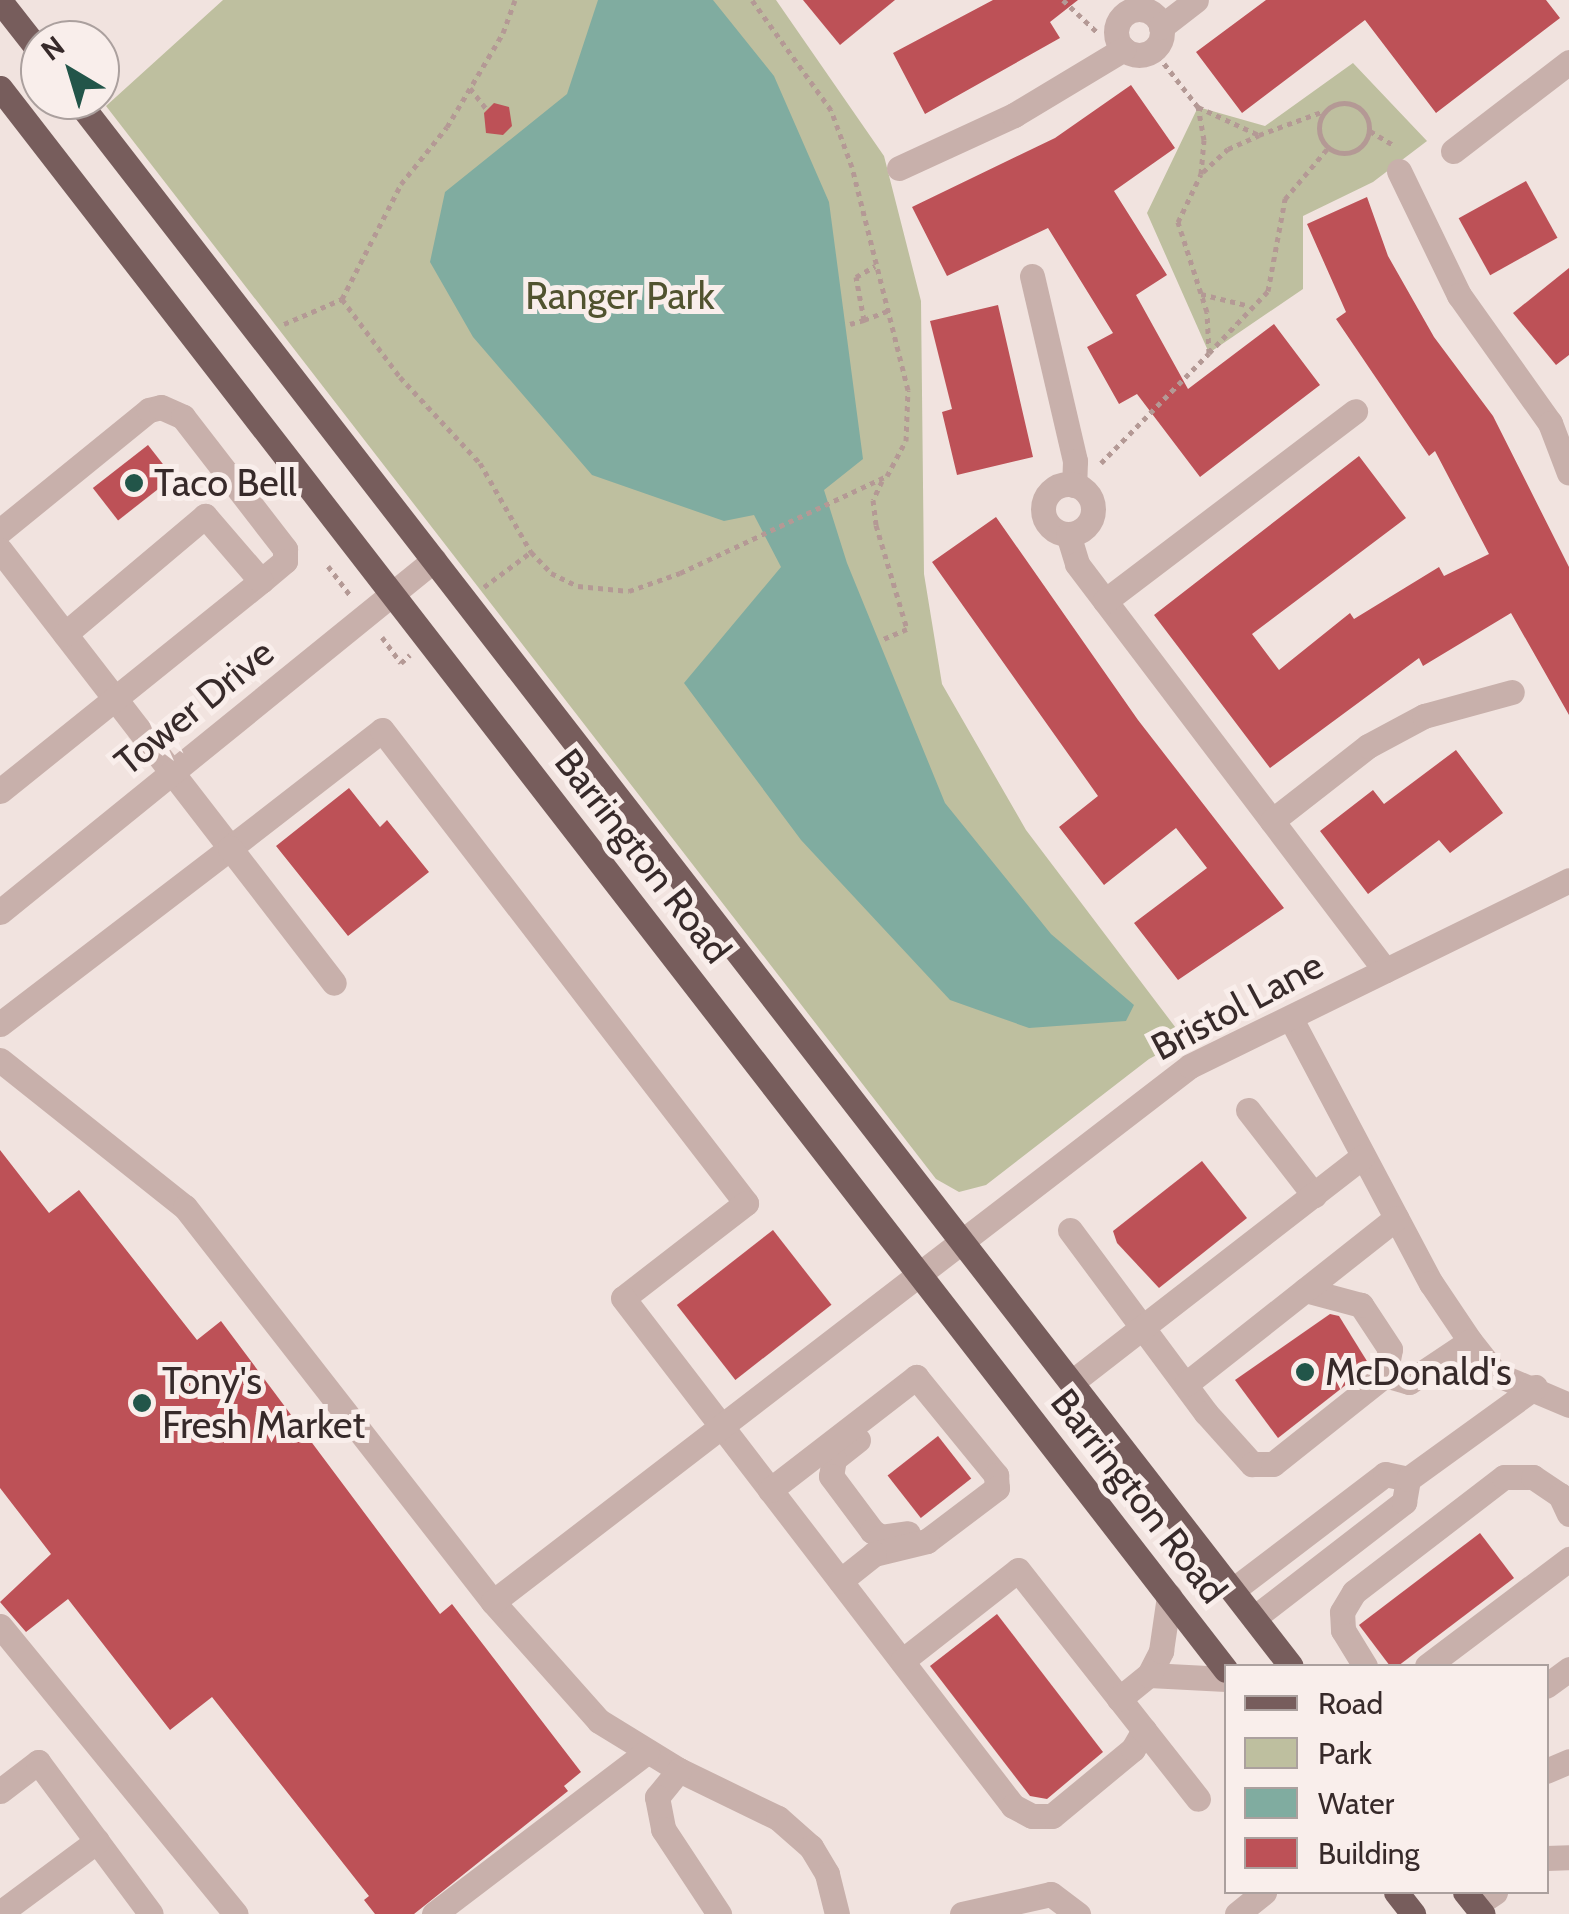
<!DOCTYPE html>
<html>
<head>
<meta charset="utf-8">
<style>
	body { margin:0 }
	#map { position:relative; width:1569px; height:1914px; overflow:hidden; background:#f1e3df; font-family:Cabin,sans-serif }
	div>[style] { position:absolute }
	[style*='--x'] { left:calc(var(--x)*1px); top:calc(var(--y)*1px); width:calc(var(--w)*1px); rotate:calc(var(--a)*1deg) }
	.green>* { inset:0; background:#bebf9f }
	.water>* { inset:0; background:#80aca0 }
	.building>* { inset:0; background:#bd5157; transform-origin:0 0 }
	.path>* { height:5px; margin-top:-2.5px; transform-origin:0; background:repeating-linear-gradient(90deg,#b49995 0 5px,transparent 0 10px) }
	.path>.ring { margin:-2.5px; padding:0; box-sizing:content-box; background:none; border:5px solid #b49995; border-radius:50% }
	.minor>* { height:25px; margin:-12.5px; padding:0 12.5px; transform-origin:12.5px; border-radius:12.5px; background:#c8b0ab }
	.minor>.ring { margin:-12.5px; padding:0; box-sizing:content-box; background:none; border:25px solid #c8b0ab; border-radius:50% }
	.major>* { height:25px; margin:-12.5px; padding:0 12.5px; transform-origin:12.5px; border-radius:12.5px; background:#775d5c }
	.dots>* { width:28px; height:28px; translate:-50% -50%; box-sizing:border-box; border:5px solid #f9eeeb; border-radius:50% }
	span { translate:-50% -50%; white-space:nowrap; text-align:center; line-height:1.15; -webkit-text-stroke:10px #f9eeeb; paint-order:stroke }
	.park-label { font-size:38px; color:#51532f }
	.poi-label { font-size:38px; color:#372a2a }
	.left { translate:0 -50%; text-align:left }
	.street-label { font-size:38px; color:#372a2a }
	.legend { position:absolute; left:1224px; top:1664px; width:325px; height:230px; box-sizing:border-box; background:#f9eeeb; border:2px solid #aba09e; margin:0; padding:12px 18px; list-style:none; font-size:30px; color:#372a2a }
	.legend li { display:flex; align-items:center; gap:20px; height:50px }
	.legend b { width:50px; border:2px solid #aba09e }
	.north { position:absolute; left:20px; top:20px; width:100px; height:100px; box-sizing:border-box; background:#f9eeeb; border:2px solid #aba09e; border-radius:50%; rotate:322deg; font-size:28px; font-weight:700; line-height:40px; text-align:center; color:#372a2a }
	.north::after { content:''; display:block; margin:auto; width:35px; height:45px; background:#225549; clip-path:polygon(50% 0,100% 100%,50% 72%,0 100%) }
</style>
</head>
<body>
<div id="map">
	<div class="green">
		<i style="clip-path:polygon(223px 0,776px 0,884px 156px,921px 301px,924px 574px,942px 684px,1026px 830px,1185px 1040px,1149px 1059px,986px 1185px,959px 1192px,936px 1179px,106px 106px)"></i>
		<i style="clip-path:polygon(1353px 63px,1427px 141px,1373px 182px,1303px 216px,1303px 289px,1209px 353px,1147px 213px,1198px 107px,1265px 126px)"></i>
	</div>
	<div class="water">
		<i style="clip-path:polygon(598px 0,713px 0,774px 76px,829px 202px,863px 459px,824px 490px,847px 563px,945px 803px,1051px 934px,1134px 1005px,1126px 1021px,1029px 1028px,950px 1000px,801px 840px,684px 683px,781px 567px,754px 515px,724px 521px,592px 475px,473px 337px,430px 262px,445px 192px,567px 94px)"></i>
	</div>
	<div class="building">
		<i style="clip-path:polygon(803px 0,895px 0,840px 45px)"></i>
		<i style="clip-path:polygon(993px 0,1078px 0,1050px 22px,1060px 38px,925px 114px,893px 53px)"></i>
		<i style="clip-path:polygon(1266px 0,1546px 0,1560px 18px,1436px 113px,1365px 20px,1242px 113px,1196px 52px)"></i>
		<i style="clip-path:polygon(1131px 85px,1175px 148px,1114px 191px,1167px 275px,1136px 295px,1188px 389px,1274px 324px,1320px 385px,1200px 477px,1137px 394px,1119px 404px,1087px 347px,1113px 333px,1048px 228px,947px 276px,912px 207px,1055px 138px)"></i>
		<i style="clip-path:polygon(494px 103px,509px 107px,512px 126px,503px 135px,486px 133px,484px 113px)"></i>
		<i style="left:1526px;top:181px;width:65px;height:77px;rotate:61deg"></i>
		<i style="clip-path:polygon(1367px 197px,1388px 256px,1434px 337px,1493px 416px,1569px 567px,1569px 715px,1511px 613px,1423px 666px,1419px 658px,1270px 768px,1154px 615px,1359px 456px,1406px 518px,1252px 634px,1279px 670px,1350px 613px,1354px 619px,1439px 567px,1444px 576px,1489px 554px,1435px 451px,1429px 456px,1336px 319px,1346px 312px,1307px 224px)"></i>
		<i style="clip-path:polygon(1569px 268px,1569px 355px,1556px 365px,1513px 313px)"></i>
		<i style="clip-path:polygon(998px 305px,1033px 457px,957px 475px,942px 412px,952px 409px,930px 321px)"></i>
		<i style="left:148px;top:445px;width:41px;height:70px;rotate:52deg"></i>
		<i style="clip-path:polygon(996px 517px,1138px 720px,1284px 908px,1178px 980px,1134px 923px,1207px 868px,1176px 828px,1104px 885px,1059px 827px,1098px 796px,932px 562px)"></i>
		<i style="clip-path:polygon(1456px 750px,1503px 813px,1450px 853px,1439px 840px,1368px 894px,1320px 831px,1373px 790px,1384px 804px)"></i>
		<i style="clip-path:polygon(349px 788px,380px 827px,387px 820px,429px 872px,348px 936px,276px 846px)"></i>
		<i style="clip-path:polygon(0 1150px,49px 1213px,79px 1190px,197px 1340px,221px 1321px,440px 1614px,452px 1604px,581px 1772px,564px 1786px,568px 1791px,414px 1914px,375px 1914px,364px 1900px,369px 1896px,212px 1697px,170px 1730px,68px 1599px,26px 1632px,0 1602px,51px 1554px,0 1488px)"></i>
		<i style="clip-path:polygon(1202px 1161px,1247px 1218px,1159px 1288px,1117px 1243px,1113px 1231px)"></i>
		<i style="left:773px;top:1230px;width:95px;height:122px;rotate:52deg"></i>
		<i style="clip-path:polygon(1330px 1314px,1339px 1316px,1370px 1366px,1278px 1438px,1235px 1380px)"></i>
		<i style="left:938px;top:1436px;width:54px;height:64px;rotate:52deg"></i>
		<i style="clip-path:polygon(1480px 1533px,1514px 1578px,1398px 1666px,1390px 1666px,1359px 1625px)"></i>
		<i style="clip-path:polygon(997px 1614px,1103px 1752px,1047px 1799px,1030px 1796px,930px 1666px)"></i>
	</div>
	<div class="path">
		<i style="--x:1063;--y:0;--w:47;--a:43.3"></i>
		<i style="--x:470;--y:88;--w:28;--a:52"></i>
		<i class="ring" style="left:1319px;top:103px;width:45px;height:45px"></i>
		<i style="--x:1198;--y:107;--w:67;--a:24.7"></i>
		<i style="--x:1259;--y:135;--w:69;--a:-20.3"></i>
		<i style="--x:1370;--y:131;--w:27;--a:31"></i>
		<i style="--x:1203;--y:172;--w:34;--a:-43"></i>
		<i style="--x:1228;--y:149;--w:34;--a:-24"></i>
		<i style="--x:1201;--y:294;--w:50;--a:13.8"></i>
		<i style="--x:342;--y:299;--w:97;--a:53.4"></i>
		<i style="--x:400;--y:377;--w:117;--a:47.1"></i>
		<i style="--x:480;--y:463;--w:103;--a:60.2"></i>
		<i style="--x:531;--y:552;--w:29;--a:46"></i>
		<i style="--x:551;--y:573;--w:30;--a:26"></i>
		<i style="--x:578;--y:586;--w:51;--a:5.6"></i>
		<i style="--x:629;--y:591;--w:54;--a:-19.4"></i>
		<i style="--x:680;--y:573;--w:229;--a:-25.1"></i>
		<i style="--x:887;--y:476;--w:40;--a:-62"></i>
		<i style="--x:906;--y:441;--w:51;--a:-87.8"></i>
		<i style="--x:908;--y:390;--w:230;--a:-104.1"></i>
		<i style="--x:852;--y:167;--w:61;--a:-110.2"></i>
		<i style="--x:831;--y:110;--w:135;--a:-125.7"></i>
		<i style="--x:864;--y:320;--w:25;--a:-21"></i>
		<i style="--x:284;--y:324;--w:63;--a:-23.3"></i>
		<i style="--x:342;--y:299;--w:129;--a:-62.8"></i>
		<i style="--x:401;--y:184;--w:73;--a:-51.1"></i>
		<i style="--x:447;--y:127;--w:109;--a:-59.2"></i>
		<i style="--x:503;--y:33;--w:35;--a:-70"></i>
		<i style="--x:850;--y:324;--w:15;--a:-16"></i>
		<i style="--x:864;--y:320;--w:44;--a:-100.5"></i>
		<i style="--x:856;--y:277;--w:22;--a:-30"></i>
		<i style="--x:1209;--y:353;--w:86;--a:-46.4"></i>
		<i style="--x:1268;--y:291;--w:94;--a:-79.5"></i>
		<i style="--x:1285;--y:199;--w:67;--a:-49.9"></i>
		<i style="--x:1101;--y:463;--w:154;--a:-45.5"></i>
		<i style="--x:1209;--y:353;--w:41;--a:-92.8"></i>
		<i style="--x:1207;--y:312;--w:95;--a:-107.9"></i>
		<i style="--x:1178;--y:222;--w:53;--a:-64.4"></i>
		<i style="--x:1201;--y:174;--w:34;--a:-85"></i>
		<i style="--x:1204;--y:140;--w:34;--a:-100"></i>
		<i style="--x:1198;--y:107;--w:68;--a:-127.9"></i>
		<i style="--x:882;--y:481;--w:21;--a:115"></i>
		<i style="--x:873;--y:500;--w:25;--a:83"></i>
		<i style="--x:876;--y:525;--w:109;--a:73.4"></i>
		<i style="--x:907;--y:629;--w:26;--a:157"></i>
		<i style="--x:328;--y:566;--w:38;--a:53"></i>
		<i style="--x:484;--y:587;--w:59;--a:-36.7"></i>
		<i style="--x:382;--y:637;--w:32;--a:54"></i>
		<i style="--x:401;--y:663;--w:12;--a:-42"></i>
	</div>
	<div class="minor">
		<i class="ring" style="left:1116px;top:9px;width:21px;height:21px"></i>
		<i style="--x:1161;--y:27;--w:44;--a:-37.6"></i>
		<i style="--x:1453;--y:151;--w:146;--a:-37.5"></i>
		<i style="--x:899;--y:168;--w:127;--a:-24.7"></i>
		<i style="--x:1014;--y:115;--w:128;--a:-31"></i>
		<i style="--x:1399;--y:171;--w:138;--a:64.2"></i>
		<i style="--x:1459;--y:295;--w:157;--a:54.6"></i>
		<i style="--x:1550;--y:423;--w:53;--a:69.2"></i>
		<i style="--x:1032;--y:276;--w:190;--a:76.9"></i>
		<i style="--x:1075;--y:461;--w:24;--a:92"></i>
		<i class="ring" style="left:1043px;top:484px;width:25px;height:25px"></i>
		<i style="--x:0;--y:531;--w:192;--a:-39.1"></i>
		<i style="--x:149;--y:410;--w:12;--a:-14"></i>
		<i style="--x:161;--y:407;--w:24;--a:24"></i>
		<i style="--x:183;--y:417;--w:167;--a:52.3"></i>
		<i style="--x:285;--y:549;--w:12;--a:90"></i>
		<i style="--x:285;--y:561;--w:31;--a:140"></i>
		<i style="--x:1068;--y:534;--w:31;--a:73"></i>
		<i style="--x:1077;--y:564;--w:510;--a:52.82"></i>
		<i style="--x:0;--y:550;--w:376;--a:52.3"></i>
		<i style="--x:230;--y:848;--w:192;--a:-37.8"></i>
		<i style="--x:382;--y:730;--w:597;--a:52.42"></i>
		<i style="--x:746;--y:1203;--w:155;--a:142.3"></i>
		<i style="--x:623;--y:1298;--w:640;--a:52.49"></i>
		<i style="--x:1013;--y:1806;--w:21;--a:28"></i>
		<i style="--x:1032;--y:1816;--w:20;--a:0"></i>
		<i style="--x:1052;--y:1816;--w:105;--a:-39.6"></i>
		<i style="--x:1133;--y:1749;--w:22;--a:-60"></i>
		<i style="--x:1105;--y:601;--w:314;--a:-37.2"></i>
		<i style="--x:0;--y:791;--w:335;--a:-38.8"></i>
		<i style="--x:261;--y:581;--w:86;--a:-130.7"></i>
		<i style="--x:205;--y:516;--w:183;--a:139.9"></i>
		<i style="--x:1272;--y:821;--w:122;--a:-38"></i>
		<i style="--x:1368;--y:746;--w:64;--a:-28.2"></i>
		<i style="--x:1424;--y:716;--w:91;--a:-15.3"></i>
		<i style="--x:0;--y:912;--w:559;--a:-39.04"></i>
		<i style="--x:1291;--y:1019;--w:299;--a:62.1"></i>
		<i style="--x:1431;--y:1283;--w:70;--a:56.1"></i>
		<i style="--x:1470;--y:1341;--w:42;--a:51.8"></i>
		<i style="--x:1496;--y:1374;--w:79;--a:23"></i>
		<i style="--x:0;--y:1024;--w:290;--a:-37.4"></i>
		<i style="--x:230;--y:848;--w:170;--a:52.4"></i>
		<i style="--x:0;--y:1060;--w:236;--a:38.5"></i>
		<i style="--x:185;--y:1207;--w:501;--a:52.05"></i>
		<i style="--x:493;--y:1602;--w:159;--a:48.3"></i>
		<i style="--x:599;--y:1721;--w:94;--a:31.5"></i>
		<i style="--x:679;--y:1770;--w:110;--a:25.9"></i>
		<i style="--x:778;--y:1818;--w:44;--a:41.3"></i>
		<i style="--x:811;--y:1847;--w:31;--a:59"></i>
		<i style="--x:827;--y:1874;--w:41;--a:76"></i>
		<i style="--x:1248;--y:1110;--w:108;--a:52.2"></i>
		<i style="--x:1070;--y:1230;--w:228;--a:53.4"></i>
		<i style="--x:1206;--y:1413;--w:69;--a:48"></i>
		<i style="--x:1252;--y:1464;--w:21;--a:0"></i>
		<i style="--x:1273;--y:1464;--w:143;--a:-38.5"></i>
		<i style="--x:1385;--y:1375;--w:26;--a:-79"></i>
		<i style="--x:1390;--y:1349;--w:53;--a:-123.4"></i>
		<i style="--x:1361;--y:1305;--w:58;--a:-165"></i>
		<i style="--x:1385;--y:1375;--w:25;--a:16"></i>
		<i style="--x:1409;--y:1382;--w:73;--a:-33.9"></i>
		<i style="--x:1072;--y:1382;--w:368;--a:-37.8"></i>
		<i style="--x:1186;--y:1384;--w:268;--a:-38.3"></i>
		<i style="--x:858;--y:1440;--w:31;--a:142"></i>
		<i style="--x:834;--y:1459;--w:17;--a:100"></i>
		<i style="--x:831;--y:1476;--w:69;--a:53.3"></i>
		<i style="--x:872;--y:1531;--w:11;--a:34"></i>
		<i style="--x:881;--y:1537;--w:27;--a:-8"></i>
		<i style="--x:770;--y:1490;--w:185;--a:-37.7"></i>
		<i style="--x:916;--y:1377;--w:127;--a:50.8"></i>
		<i style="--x:996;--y:1475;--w:13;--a:86"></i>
		<i style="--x:997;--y:1488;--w:88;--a:142.9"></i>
		<i style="--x:927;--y:1541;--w:55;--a:166.2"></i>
		<i style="--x:874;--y:1554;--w:43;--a:141.5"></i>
		<i style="--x:1233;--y:1590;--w:191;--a:-37.3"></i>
		<i style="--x:1385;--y:1474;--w:24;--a:12"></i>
		<i style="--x:493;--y:1602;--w:879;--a:-37.56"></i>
		<i style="--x:1190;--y:1066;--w:422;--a:-26.1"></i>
		<i style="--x:1254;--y:1618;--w:190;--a:-37.7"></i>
		<i style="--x:1404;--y:1502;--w:23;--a:-80"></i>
		<i style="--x:1408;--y:1479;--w:157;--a:-35.9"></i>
		<i style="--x:0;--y:1626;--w:372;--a:50.7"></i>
		<i style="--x:902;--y:1661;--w:147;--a:-38.1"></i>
		<i style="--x:1018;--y:1570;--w:291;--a:51.8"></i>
		<i style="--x:1365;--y:1666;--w:42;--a:-121.4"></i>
		<i style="--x:1343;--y:1630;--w:18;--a:-93"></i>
		<i style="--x:1342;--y:1612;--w:23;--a:-59"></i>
		<i style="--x:1354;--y:1592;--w:189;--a:-37.5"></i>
		<i style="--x:1504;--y:1477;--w:29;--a:0"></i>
		<i style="--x:1533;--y:1477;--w:32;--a:34"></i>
		<i style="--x:1560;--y:1495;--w:21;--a:65"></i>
		<i style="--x:1427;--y:1666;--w:178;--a:-37"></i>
		<i style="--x:1149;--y:1675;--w:77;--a:3"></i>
		<i style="--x:1546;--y:1686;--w:29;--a:-36"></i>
		<i style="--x:1119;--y:1699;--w:38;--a:-39"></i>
		<i style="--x:1149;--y:1675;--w:27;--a:-63"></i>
		<i style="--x:1161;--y:1651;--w:56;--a:-81.7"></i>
		<i style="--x:679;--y:1770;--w:35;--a:129"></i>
		<i style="--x:657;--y:1797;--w:33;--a:79"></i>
		<i style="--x:663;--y:1829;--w:102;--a:56.6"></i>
		<i style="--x:1546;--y:1771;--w:25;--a:-23"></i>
		<i style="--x:0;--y:1791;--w:48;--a:-37.3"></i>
		<i style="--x:38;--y:1762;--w:189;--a:53.4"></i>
		<i style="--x:1546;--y:1858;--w:23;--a:-2"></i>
		<i style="--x:1476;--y:1905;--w:23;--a:-34"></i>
		<i style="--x:0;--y:1913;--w:121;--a:-36.6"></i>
		<i style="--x:434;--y:1914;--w:268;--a:-37.3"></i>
		<i style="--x:962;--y:1914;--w:91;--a:-12.7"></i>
		<i style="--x:1051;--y:1894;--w:34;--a:37"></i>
		<i style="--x:1237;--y:1914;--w:35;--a:-39"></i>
	</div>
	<div class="major">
		<i style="--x:0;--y:1;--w:65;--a:51.9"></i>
		<i style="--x:0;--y:88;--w:2001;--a:52.23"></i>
		<i style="--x:77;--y:100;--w:1981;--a:52.22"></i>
		<i style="--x:1396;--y:1892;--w:28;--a:52"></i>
		<i style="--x:1465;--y:1892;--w:28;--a:51"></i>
	</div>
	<div class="dots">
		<i style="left:134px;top:483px;background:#225549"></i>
		<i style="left:1305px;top:1372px;background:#225549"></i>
		<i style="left:142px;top:1403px;background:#225549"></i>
	</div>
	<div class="park-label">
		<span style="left:620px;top:296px">Ranger Park</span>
	</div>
	<div class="poi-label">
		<span class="left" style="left:154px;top:483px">Taco Bell</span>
		<span class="left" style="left:1325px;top:1372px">McDonald's</span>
		<span class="left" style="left:162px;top:1403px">Tony's<br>Fresh Market</span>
	</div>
	<div class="street-label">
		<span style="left:194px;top:707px;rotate:-39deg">Tower Drive</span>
		<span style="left:643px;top:856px;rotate:52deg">Barrington Road</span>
		<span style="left:1237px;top:1006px;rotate:-28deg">Bristol Lane</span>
		<span style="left:1139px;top:1496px;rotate:52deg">Barrington Road</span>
	</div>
	<ul class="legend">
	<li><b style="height:12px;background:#775d5c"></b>Road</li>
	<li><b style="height:28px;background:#bebf9f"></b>Park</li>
	<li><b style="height:28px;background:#80aca0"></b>Water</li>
	<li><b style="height:28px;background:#bd5157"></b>Building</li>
	</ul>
	<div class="north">N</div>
</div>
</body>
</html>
